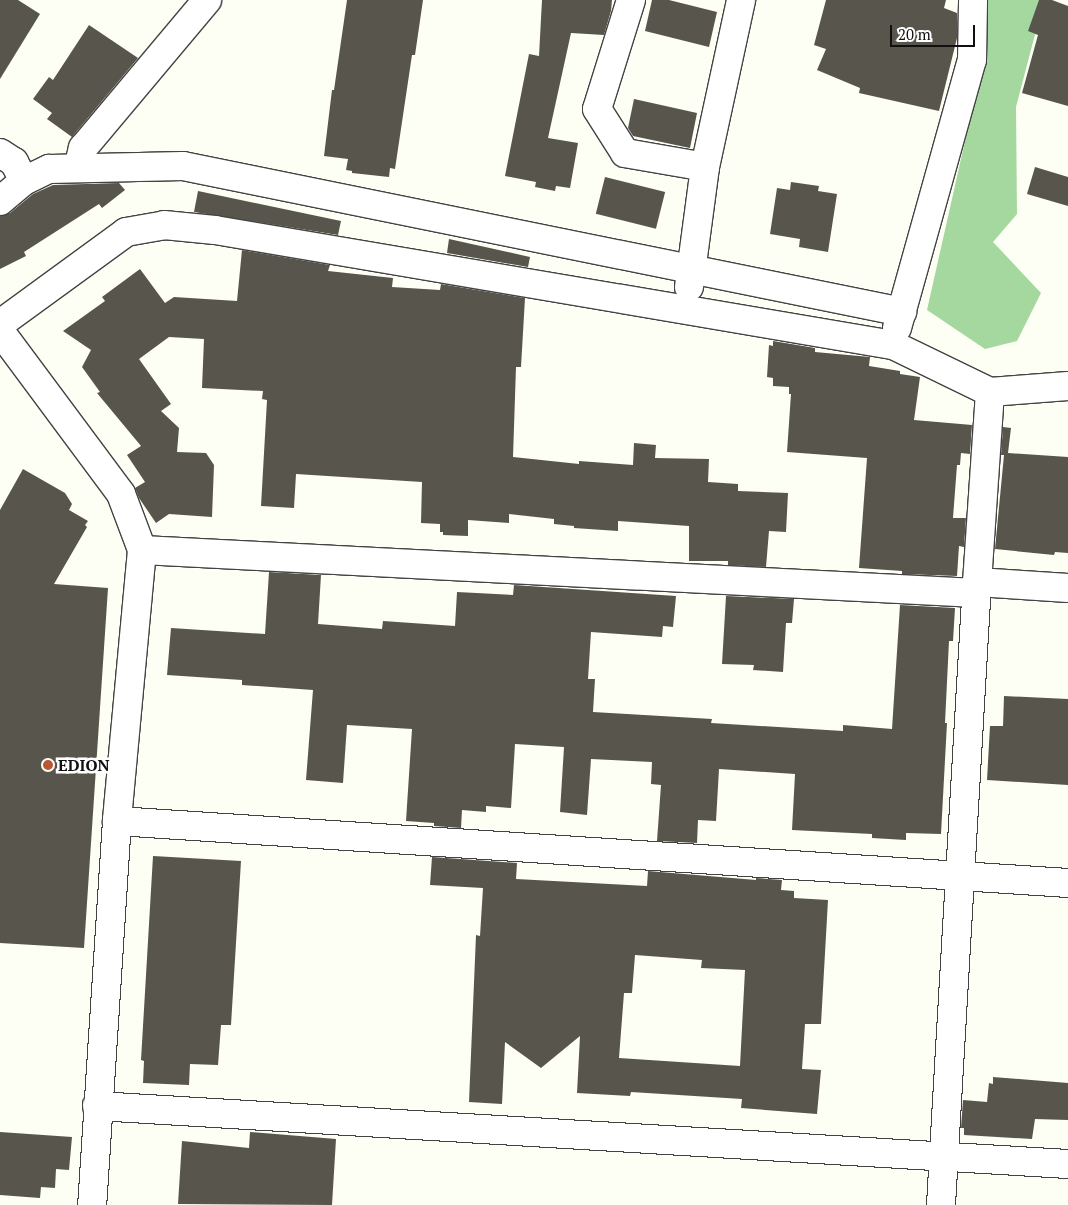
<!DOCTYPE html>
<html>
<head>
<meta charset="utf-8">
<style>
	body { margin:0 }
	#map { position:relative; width:1068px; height:1205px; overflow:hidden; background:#fdfef4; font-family:"PT Serif",serif }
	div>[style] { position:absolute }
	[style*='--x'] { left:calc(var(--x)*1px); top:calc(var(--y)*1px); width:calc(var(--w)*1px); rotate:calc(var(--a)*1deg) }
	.forest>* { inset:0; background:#a5d89e }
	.building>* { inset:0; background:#58554d; transform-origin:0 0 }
	.roads { filter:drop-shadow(1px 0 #434343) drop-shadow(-1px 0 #434343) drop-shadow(0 1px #434343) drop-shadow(0 -1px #434343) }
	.minor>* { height:28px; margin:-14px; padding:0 14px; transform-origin:14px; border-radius:14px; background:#fff }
	.dots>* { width:14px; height:14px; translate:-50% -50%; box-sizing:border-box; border:2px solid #fff; border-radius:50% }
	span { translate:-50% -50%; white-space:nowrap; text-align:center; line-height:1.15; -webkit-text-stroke:5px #fff; paint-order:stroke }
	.poi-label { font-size:16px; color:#101010; font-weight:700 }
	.left { translate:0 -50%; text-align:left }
	.scale { position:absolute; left:890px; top:25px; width:85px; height:22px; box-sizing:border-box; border:2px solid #101010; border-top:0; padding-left:6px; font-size:15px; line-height:18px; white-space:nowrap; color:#101010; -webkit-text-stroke:4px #fff; paint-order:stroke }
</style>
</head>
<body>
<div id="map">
	<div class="forest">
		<i style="clip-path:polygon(985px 0,1044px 0,1016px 107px,1017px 214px,993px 242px,1041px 293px,1017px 341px,985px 349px,927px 310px,983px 61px)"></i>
	</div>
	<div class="building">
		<i style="clip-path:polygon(0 0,18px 0,40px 14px,0 79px)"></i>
		<i style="clip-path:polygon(347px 0,423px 0,415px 55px,412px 55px,395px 169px,390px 168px,389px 177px,352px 173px,352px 171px,346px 170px,348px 159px,324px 156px,332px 90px,334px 90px)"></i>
		<i style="clip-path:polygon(542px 0,612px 0,611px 11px,604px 35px,571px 33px,548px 138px,578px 143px,570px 188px,556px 186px,555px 191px,535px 187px,536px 182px,505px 176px,529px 54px,539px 56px)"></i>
		<i style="clip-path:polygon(652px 0,669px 0,717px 12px,709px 47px,645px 31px)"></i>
		<i style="clip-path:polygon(826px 0,946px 0,944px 8px,957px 13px,957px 38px,939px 111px,859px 93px,860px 88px,817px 70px,826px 49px,814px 45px)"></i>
		<i style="clip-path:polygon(1039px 0,1052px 0,1068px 6px,1068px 106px,1022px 93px,1038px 35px,1028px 31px)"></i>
		<i style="clip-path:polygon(89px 25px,138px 58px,72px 137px,47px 119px,52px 113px,33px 99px,49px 77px,53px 80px)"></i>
		<i style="clip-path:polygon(634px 99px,697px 113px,690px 148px,633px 136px,628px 128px)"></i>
		<i style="clip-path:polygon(1035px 167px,1068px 177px,1068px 206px,1027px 194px)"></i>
		<i style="left:605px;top:177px;width:62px;height:38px;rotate:14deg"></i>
		<i style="clip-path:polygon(791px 182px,819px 186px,818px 191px,837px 194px,828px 252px,799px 247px,800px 239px,770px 234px,777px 188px,790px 190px)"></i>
		<i style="clip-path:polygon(119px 183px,125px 190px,102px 208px,99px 204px,24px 252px,26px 256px,0 269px,0 216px,10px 213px,33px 194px,53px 185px)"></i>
		<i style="clip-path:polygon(198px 191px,341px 221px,338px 235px,194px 212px)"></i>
		<i style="clip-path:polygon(449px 239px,530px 257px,528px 267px,447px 253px)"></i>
		<i style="clip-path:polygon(242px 250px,330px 265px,328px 271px,393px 278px,392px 287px,440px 290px,441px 284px,525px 298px,521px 367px,516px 367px,513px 457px,579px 464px,579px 461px,633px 465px,634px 443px,656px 445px,655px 458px,709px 459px,708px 482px,738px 484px,738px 491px,788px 493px,786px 532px,769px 531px,766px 567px,728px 565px,728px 561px,689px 561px,689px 526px,618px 521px,618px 531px,574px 528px,574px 526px,554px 524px,554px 519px,509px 514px,509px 523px,468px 520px,468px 536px,443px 535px,443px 532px,440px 532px,440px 524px,421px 523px,422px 482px,296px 474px,294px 508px,261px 506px,267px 400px,262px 399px,263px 391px,202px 388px,204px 339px,169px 337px,139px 359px,171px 404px,161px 411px,179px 428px,177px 452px,206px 453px,214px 465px,212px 517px,169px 514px,156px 523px,139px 498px,135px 488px,145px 482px,127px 455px,141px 446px,97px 393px,100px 392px,82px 367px,91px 350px,63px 331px,105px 301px,102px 297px,140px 269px,165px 303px,174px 297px,237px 301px)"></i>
		<i style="clip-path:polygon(773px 341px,815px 348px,815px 352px,870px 357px,869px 366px,900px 371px,900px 374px,920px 377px,914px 420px,972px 425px,970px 454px,961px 453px,960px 465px,957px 465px,953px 518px,966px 518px,964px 547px,959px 546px,957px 576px,902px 574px,902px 571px,859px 568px,867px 458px,787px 452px,791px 394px,789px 394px,789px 387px,773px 386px,773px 378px,767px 377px,769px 345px,773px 346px)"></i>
		<i style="clip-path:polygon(1003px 427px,1011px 428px,1008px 453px,1068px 457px,1068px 553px,1055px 552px,1054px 555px,995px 549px,1004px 455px,1001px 455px)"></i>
		<i style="clip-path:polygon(23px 469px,65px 493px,72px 504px,69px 510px,88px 521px,85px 525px,87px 527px,54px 584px,108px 588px,84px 948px,0 943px,0 510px)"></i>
		<i style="clip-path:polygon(269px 572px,321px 575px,318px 624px,382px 629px,383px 621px,455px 626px,457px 592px,513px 595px,514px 585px,676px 596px,673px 627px,663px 626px,662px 637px,591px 632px,588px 679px,595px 679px,593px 712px,712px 719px,711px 723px,843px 731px,843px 725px,892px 729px,900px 605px,955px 608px,953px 641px,949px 641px,945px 723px,947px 723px,941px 834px,906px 833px,906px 840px,872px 838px,872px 834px,792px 830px,795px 774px,719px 769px,716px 821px,698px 820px,697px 843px,657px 841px,661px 785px,651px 784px,652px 762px,591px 759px,587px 815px,560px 812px,564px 747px,515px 744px,511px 808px,486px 806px,486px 812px,462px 810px,461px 828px,434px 826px,434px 823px,406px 821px,412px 729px,347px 725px,343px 783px,306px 780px,313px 690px,242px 685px,242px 680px,167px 675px,171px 628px,265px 634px)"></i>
		<i style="clip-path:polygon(726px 596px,794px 599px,792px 623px,786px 623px,783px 672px,753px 670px,754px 665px,722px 664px)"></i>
		<i style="clip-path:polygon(1004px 696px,1068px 699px,1068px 785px,987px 780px,990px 726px,1003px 726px)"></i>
		<i style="clip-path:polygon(153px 856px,241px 861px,231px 1025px,221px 1025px,218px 1065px,190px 1064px,189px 1085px,143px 1083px,144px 1061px,141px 1060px)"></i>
		<i style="clip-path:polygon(evenodd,432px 857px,517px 863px,516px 879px,647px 886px,648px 871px,756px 880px,756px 878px,782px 880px,781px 890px,794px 891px,794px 898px,828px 900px,821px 1024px,805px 1024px,802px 1069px,821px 1070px,817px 1114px,741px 1108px,742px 1099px,631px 1092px,630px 1096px,577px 1093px,580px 1036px,541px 1068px,505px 1042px,502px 1104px,469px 1102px,476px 935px,480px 936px,483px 888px,430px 885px,432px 857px,635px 955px,702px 960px,701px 968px,745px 970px,740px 1066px,619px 1058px,624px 993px,632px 993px,635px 955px)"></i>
		<i style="clip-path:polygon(993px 1077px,1068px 1083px,1068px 1120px,1035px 1119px,1032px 1139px,964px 1135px,964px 1128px,961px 1128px,963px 1100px,987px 1102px,989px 1083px,993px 1084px)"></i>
		<i style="clip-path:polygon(0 1132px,72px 1137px,69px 1170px,56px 1169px,55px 1188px,41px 1187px,40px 1198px,0 1195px)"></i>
		<i style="clip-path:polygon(250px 1132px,336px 1139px,332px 1205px,178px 1204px,182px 1141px,249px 1148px)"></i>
	</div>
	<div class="roads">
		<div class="minor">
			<i style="--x:631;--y:0;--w:114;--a:107.3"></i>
			<i style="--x:597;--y:109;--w:52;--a:57.5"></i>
			<i style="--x:625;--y:153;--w:81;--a:9.9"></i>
			<i style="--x:0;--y:153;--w:17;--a:33"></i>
			<i style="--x:14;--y:162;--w:21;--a:62"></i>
			<i style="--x:78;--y:168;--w:21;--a:-76"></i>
			<i style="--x:83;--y:148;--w:193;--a:-50"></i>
			<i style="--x:0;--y:201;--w:31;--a:-40"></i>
			<i style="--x:24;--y:181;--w:28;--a:-26"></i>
			<i style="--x:49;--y:169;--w:134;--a:-1.3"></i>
			<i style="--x:183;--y:166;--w:734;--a:11.48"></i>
			<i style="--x:689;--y:287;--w:121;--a:-82.4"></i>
			<i style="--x:705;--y:167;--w:171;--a:-77.8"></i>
			<i style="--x:0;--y:324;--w:156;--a:-36.1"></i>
			<i style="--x:126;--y:232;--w:39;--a:-10"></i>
			<i style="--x:164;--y:225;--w:51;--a:5.6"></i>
			<i style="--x:215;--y:230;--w:688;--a:9.63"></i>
			<i style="--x:893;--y:345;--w:108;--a:25.9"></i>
			<i style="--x:990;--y:392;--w:78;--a:-4.4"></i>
			<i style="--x:897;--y:328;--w:278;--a:-74.4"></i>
			<i style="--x:972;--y:60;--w:60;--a:-89"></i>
			<i style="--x:0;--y:331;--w:203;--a:53.4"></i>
			<i style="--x:121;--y:494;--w:60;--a:69.4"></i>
			<i style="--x:142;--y:550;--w:272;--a:95.3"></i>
			<i style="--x:117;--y:821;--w:385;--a:93.7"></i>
			<i style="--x:990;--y:392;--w:190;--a:93.9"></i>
			<i style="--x:977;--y:582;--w:91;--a:3.8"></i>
			<i style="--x:142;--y:550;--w:835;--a:2.95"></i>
			<i style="--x:117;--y:821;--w:953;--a:3.73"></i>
			<i style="--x:97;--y:1106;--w:973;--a:3.42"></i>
			<i style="--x:941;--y:1205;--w:624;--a:-86.69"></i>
		</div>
	</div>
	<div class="dots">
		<i style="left:48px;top:765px;background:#b9572f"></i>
	</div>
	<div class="poi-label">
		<span class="left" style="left:58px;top:765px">EDION</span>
	</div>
	<div class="scale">20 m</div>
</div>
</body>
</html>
